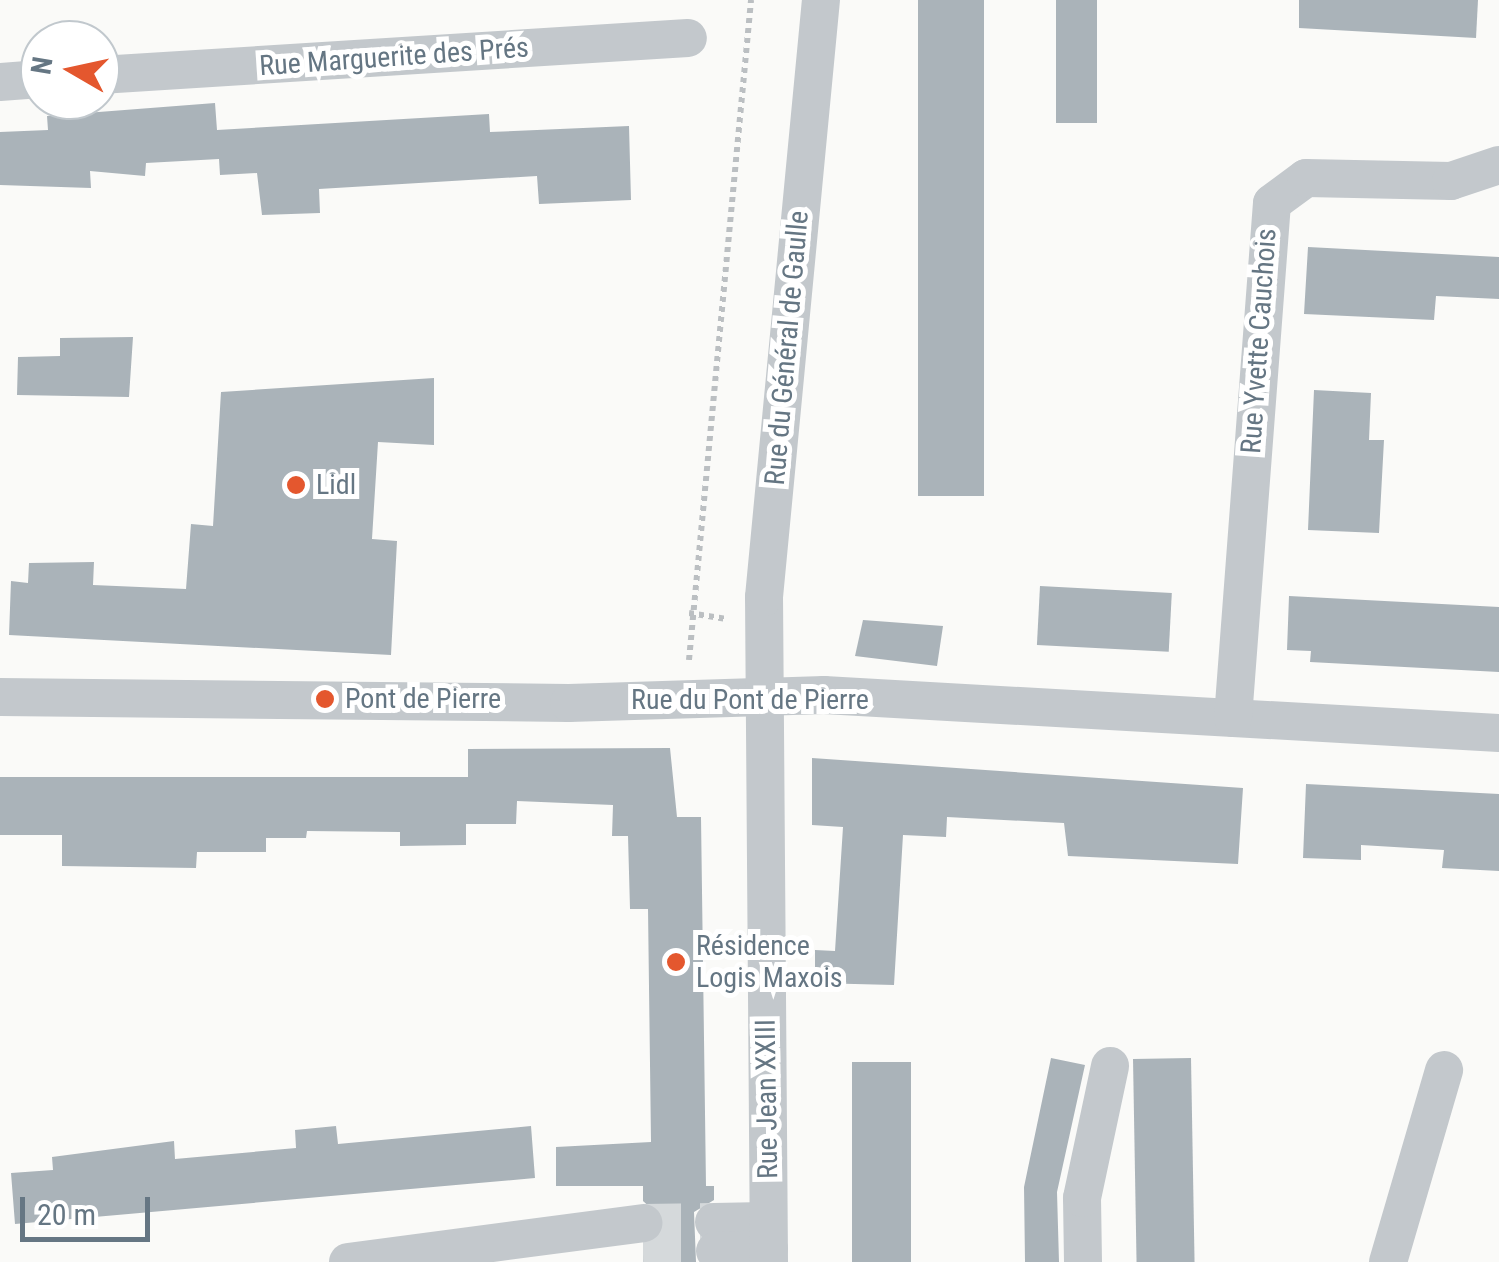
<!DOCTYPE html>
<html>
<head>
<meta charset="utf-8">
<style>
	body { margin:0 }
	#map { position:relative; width:1499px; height:1262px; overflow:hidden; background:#fafaf8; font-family:"Roboto Condensed",sans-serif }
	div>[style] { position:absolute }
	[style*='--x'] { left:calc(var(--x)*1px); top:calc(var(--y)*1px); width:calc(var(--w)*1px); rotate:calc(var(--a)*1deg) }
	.building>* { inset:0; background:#aab3b9; transform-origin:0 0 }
	.minor-tunnel>* { height:38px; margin-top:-19px; transform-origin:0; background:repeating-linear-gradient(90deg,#d5d9db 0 38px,transparent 0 57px) }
	.path>* { height:6px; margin-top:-3px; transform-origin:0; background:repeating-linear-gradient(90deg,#bbbfc2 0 5px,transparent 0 10px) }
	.minor>* { height:38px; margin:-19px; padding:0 19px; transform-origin:19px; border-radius:19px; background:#c3c8cc }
	.dots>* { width:28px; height:28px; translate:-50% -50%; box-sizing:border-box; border:5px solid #fff; border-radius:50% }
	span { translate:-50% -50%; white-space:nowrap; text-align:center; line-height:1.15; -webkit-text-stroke:10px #fff; paint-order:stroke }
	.street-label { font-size:28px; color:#657683 }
	.poi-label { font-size:28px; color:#657683 }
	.left { translate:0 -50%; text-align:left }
	.north { position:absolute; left:20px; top:20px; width:100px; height:100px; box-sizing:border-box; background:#fff; border:2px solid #c1c8cd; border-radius:50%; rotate:279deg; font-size:28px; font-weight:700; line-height:40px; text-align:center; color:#657683 }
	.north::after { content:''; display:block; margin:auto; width:35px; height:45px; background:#e4572e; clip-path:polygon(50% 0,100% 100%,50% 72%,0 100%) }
	.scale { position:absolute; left:20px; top:1197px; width:130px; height:45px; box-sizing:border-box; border:5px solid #657683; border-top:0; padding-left:12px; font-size:30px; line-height:35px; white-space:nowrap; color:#657683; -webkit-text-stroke:8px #fff; paint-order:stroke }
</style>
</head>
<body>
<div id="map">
	<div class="building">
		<i style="left:918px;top:0;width:66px;height:496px"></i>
		<i style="left:1056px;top:0;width:41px;height:123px"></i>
		<i style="clip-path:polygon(1299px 0,1478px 0,1476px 38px,1299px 28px)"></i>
		<i style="clip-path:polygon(215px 103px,217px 130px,489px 114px,490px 132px,629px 126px,631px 200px,539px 204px,537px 176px,319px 189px,320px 213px,262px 215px,257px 173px,220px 175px,219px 159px,146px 163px,145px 176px,90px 171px,91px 188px,0 185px,0 132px,48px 130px,47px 116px)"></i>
		<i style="clip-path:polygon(1308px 247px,1499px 257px,1499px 299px,1436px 296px,1434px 320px,1304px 314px)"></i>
		<i style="clip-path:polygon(133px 337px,129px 397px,17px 395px,18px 357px,60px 356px,60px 338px)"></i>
		<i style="clip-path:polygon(434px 378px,434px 445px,378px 442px,372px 539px,397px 541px,391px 655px,9px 635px,11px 581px,28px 583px,29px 563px,94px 562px,93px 585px,186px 589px,191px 524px,213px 526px,221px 392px)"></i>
		<i style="clip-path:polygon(1314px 390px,1371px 393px,1369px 440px,1384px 440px,1379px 533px,1308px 530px)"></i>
		<i style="left:1040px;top:586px;width:132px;height:59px;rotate:3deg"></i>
		<i style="clip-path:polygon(1289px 596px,1499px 607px,1499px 672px,1310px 662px,1311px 651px,1287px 650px)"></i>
		<i style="clip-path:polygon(863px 620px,943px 626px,937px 666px,855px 656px)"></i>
		<i style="clip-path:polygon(670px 748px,677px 817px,701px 817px,706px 1186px,714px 1186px,714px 1200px,694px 1212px,696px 1262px,643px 1262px,643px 1246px,665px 1221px,643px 1201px,643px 1186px,556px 1186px,556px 1147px,651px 1142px,648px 909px,630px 909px,628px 836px,612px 836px,613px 805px,517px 801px,516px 824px,466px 824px,466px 845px,400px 846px,400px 832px,307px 831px,306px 838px,266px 838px,266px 852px,197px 852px,196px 868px,62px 866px,62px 835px,0 835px,0 777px,468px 777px,468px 749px)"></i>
		<i style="clip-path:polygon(812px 758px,1243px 788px,1238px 864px,1068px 856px,1064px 823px,947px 817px,946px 837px,903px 835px,894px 985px,815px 983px,815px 950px,835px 951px,843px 827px,812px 825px)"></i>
		<i style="clip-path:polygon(1306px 784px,1499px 794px,1499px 871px,1442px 868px,1444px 850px,1361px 845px,1361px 860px,1303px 858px)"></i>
		<i style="clip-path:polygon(1051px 1058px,1085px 1065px,1057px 1192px,1059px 1262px,1025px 1262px,1024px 1187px)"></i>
		<i style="left:1191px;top:1058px;width:204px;height:58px;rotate:89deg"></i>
		<i style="left:852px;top:1062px;width:59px;height:200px"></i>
		<i style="clip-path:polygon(336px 1126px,338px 1144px,531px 1126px,535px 1178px,15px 1224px,11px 1173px,53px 1170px,52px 1157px,174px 1141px,175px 1159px,296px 1148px,295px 1130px)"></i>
	</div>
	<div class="minor-tunnel">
		<i style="--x:643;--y:1223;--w:71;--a:-0.8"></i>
		<i style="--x:643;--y:1252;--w:72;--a:-0.8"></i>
	</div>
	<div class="path">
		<i style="--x:689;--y:613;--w:38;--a:9"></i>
		<i style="--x:689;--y:660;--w:663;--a:-84.63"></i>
	</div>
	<div class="minor">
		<i style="--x:100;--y:75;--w:589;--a:-3.6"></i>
		<i style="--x:0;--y:82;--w:40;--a:-4.3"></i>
		<i style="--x:0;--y:697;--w:569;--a:0.6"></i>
		<i style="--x:569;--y:703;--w:255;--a:-1.8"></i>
		<i style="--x:824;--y:695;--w:676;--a:3.22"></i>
		<i style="--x:1233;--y:718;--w:516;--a:-85.67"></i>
		<i style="--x:1272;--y:203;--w:42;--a:-36.3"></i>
		<i style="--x:1306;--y:178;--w:145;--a:1.2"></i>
		<i style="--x:1451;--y:181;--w:51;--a:-18.4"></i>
		<i style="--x:714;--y:1222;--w:54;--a:-1.1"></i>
		<i style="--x:715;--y:1251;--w:54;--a:-2.1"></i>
		<i style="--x:348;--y:1262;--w:298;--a:-7.5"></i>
		<i style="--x:769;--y:1262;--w:665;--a:-90.43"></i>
		<i style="--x:764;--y:597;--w:600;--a:-84.55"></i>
		<i style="--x:1083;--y:1262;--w:64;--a:-90.9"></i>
		<i style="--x:1082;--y:1198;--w:135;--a:-78"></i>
		<i style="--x:1388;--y:1262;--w:200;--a:-73.7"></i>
	</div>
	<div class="dots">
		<i style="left:296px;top:485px;background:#e4572e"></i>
		<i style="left:325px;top:699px;background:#e4572e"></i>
		<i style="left:676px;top:962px;background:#e4572e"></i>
	</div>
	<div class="street-label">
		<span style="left:394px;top:57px;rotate:-4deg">Rue Marguerite des Prés</span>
		<span style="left:1259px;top:341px;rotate:-86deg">Rue Yvette Cauchois</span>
		<span style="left:787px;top:348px;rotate:-85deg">Rue du Général de Gaulle</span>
		<span style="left:750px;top:700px">Rue du Pont de Pierre</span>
		<span style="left:767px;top:1099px;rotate:-91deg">Rue Jean XXIII</span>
	</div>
	<div class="poi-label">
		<span class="left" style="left:316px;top:485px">Lidl</span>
		<span class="left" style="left:345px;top:699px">Pont de Pierre</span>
		<span class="left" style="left:696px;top:962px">Résidence<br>Logis Maxois</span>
	</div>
	<div class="north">N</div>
	<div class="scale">20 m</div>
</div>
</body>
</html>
